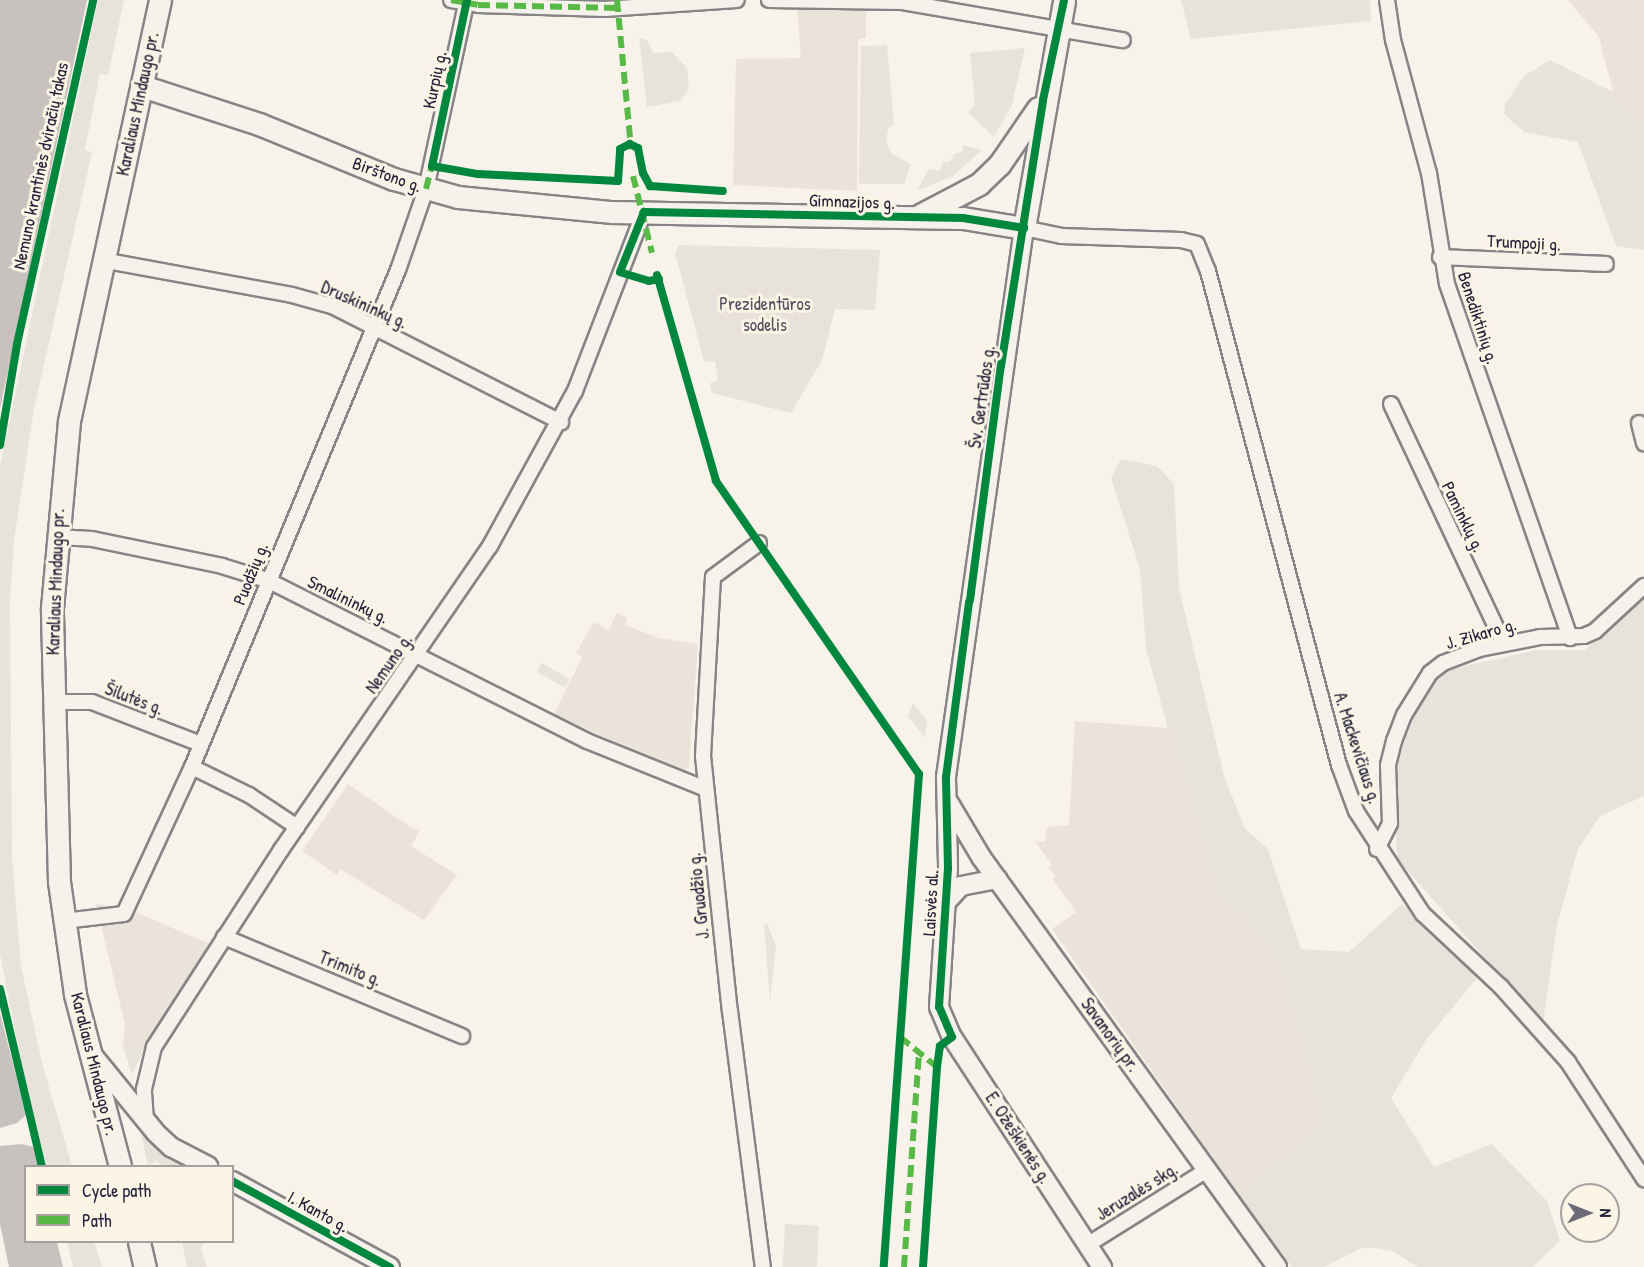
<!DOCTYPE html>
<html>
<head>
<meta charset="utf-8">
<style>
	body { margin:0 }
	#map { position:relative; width:1644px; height:1267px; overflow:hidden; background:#f7f3ea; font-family:"Patrick Hand",sans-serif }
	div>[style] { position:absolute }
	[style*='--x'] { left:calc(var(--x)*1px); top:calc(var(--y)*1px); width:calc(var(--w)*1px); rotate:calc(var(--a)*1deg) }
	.built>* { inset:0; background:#e9e3d9 }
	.green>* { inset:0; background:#e8e3da; transform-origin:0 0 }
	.water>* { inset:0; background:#c7c2be }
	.pier>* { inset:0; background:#f7f3ea }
	.roads { filter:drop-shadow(2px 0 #868485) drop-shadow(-2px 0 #868485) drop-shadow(0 2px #868485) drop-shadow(0 -2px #868485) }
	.street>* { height:14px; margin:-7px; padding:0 7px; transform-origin:7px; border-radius:7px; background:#f5f2ec }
	.secondary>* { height:18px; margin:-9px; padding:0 9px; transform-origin:9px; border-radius:9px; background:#f5f2ec }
	.primary>* { height:21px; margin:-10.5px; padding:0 10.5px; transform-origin:10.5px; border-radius:10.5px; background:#f5f2ec }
	.quiet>* { height:6px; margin-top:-3px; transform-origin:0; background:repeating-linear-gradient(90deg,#58b947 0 12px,transparent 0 18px) }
	.cycleway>* { height:8px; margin:-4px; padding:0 4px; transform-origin:4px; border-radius:4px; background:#00873e }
	span { translate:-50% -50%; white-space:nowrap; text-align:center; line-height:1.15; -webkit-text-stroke:6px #fcf5e5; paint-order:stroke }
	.street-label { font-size:18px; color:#22223b }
	.park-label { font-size:18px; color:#504f5f }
	.legend { position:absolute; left:24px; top:1165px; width:210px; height:78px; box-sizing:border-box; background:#fcf5e5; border:2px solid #a5a1a1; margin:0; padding:8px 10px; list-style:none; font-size:18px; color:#22223b }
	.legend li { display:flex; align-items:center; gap:12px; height:30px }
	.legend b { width:30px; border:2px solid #a5a1a1 }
	.north { position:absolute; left:1560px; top:1183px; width:60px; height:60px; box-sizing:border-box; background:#fcf5e5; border:2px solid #a5a1a1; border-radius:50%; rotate:90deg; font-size:16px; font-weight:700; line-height:24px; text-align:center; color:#22223b }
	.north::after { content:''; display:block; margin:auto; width:21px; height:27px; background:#6d6b78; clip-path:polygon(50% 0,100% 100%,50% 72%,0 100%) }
</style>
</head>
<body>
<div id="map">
	<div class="built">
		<i style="clip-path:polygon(1568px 0,1644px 0,1644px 120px,1613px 92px,1599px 37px)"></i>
		<i style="clip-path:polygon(797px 6px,866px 7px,866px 38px,858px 39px,857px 191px,733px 185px,736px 59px,801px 58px)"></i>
		<i style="clip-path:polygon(617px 613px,627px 618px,625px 625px,659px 638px,698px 644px,689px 767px,681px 772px,554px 714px,582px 657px,576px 653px,594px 622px,609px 630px)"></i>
		<i style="clip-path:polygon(1075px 721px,1169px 728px,1216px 901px,1238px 914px,1262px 943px,1283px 983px,1319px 1123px,1237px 1192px,1052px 929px,1076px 912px,1052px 878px,1055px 876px,1049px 867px,1052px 865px,1035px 841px,1045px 842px,1047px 827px,1069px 825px)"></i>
		<i style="clip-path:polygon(348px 784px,410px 827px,420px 830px,411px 846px,457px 875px,424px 920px,340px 869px,337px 875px,302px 851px)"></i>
		<i style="clip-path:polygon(96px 904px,128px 909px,212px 945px,156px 1027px,132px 1074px,123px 1046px,125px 1024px)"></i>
	</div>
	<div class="green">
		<i style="clip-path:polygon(98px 0,124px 0,108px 75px,100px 74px,85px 150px,92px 152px,34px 409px,14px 540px,10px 600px,12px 857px,21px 966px,42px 1063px,72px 1166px,47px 1166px,27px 1091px,0 954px,0 467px)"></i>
		<i style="clip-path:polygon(1181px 0,1370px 0,1371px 21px,1191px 39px)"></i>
		<i style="clip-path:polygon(639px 38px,647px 40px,653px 53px,672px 52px,687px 68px,689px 89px,680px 101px,647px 107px)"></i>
		<i style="clip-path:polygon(887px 45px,894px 124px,888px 129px,886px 141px,892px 154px,911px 164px,904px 184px,859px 184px,861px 46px)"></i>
		<i style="clip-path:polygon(1025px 48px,1012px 105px,994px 137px,968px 112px,975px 106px,970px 53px)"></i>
		<i style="clip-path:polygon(1550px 60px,1613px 92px,1644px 120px,1644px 250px,1616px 246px,1578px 142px,1524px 132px,1504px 114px,1505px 104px,1524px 76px)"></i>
		<i style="clip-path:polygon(963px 145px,982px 150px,953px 176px,917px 191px,929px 169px,940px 171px,943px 162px,950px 162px,954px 154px,962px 152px)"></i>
		<i style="clip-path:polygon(679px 245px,880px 250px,875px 310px,835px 309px,822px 360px,791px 413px,712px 393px,710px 383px,718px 380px,717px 373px,715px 362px,704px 361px,675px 253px)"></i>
		<i style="clip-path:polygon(1121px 459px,1157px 466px,1174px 484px,1179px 588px,1224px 776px,1245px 829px,1268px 849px,1301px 949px,1349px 952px,1402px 904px,1477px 978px,1426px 1040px,1391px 1098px,1434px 1167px,1492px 1144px,1547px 1201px,1560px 1241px,1532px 1267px,1418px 1267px,1392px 1251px,1374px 1248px,1362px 1248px,1324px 1267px,1292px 1267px,1237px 1192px,1319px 1123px,1283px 983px,1262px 943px,1238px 914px,1216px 901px,1146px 649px,1140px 569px,1111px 478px)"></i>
		<i style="clip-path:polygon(1644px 597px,1644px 796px,1600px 816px,1578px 849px,1557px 925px,1543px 1023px,1397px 859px,1394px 771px,1400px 743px,1431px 683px,1450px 669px,1538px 650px,1585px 650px)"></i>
		<i style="left:542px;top:663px;width:32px;height:10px;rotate:30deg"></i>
		<i style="clip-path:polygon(913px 703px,927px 721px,925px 738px,908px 716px)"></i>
		<i style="clip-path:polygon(764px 924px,768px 925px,776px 946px,770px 1002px)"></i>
		<i style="clip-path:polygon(125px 1034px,130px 1043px,145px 1045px,132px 1074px,123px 1046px)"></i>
		<i style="clip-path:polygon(140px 1129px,155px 1147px,189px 1166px,163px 1166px,156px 1161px,148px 1166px)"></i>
		<i style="left:785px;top:1224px;width:34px;height:43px;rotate:3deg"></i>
		<i style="clip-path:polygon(67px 1242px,94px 1242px,102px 1267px,73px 1267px)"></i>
		<i style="clip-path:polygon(182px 1242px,203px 1242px,201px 1249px,207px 1267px,187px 1267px)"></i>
	</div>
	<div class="water">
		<i style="clip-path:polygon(0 0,87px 0,0 409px)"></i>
		<i style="clip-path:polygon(0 1013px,39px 1166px,26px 1166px,26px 1242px,57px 1242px,63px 1267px,9px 1267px,0 1224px)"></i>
	</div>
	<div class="pier">
		<i style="clip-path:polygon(28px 1113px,37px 1148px,22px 1144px,0 1146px,0 1128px,17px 1123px)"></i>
	</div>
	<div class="roads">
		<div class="street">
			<i style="--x:451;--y:0;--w:27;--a:10"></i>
			<i style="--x:478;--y:5;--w:127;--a:1.8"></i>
			<i style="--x:605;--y:9;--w:132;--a:-3.9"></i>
			<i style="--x:769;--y:0;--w:133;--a:0.9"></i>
			<i style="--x:902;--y:2;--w:224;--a:9.8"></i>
			<i style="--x:1387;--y:0;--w:40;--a:81.5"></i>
			<i style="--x:1393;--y:40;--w:138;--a:74.9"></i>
			<i style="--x:1429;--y:173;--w:112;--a:80.8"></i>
			<i style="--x:1447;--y:284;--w:375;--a:70.8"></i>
			<i style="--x:1024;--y:228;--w:38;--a:12"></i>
			<i style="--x:1061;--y:236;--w:120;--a:1.9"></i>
			<i style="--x:1181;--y:240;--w:16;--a:14"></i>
			<i style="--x:1197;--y:244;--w:29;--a:68"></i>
			<i style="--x:1208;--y:271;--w:511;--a:75.15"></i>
			<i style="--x:1339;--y:765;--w:49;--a:69.7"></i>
			<i style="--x:1356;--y:811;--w:123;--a:57"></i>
			<i style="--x:1423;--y:914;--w:107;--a:43.1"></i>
			<i style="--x:1501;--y:987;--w:101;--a:48.2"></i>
			<i style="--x:1568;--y:1062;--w:140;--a:57"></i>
			<i style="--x:1440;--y:257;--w:166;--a:2.4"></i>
			<i style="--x:102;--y:260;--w:193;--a:10.4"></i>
			<i style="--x:292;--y:295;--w:41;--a:15.4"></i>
			<i style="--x:332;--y:306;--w:257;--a:26.9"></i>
			<i style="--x:1391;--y:404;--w:265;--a:64.8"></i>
			<i style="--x:1639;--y:423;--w:21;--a:76"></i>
			<i style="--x:56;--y:537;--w:36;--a:3"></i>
			<i style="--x:92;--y:539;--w:133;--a:11.7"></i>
			<i style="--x:222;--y:566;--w:47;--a:17.3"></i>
			<i style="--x:267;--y:580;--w:358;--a:26.7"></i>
			<i style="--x:587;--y:741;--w:128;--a:22"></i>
			<i style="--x:759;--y:543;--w:57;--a:143.5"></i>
			<i style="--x:713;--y:577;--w:179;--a:93.2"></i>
			<i style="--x:703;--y:756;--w:256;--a:84"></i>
			<i style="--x:730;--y:1011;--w:258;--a:82.7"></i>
			<i style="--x:53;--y:702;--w:39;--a:0"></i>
			<i style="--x:92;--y:702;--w:117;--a:21.1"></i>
			<i style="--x:192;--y:767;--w:64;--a:26.2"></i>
			<i style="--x:249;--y:795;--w:58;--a:33.7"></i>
			<i style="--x:1377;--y:849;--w:29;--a:-63"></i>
			<i style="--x:1390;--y:823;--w:58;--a:-92"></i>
			<i style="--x:1388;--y:765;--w:25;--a:-76"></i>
			<i style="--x:1394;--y:741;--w:28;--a:-69"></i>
			<i style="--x:1404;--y:715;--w:49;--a:-58.2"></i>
			<i style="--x:1430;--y:673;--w:16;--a:-38"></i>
			<i style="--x:1443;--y:663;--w:40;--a:-21"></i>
			<i style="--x:1480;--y:649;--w:61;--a:-11.3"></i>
			<i style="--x:1540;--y:637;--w:44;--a:-1.3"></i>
			<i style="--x:1584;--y:636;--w:12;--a:-24"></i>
			<i style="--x:1595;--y:631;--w:67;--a:-42.6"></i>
			<i style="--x:64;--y:921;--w:60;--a:-6.7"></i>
			<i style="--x:124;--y:914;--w:162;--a:-65.2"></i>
			<i style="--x:192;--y:767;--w:538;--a:-67.49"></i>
			<i style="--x:398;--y:270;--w:86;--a:-70.9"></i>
			<i style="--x:426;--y:189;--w:193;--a:-77.8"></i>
			<i style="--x:224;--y:937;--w:258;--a:22.6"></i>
			<i style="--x:146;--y:1121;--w:32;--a:-94"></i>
			<i style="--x:144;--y:1089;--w:43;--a:-76.6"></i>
			<i style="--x:154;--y:1047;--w:234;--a:-57.2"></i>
			<i style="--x:281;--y:850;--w:369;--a:-55.5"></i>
			<i style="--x:490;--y:546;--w:177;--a:-61.3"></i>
			<i style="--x:575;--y:391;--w:192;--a:-68.9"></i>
			<i style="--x:1087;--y:1245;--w:142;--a:-32"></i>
		</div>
		<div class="secondary">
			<i style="--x:1024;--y:228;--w:555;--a:98.09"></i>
			<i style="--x:946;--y:777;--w:91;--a:88.7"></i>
			<i style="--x:948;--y:868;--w:139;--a:93.7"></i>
			<i style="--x:939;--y:1007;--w:33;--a:67"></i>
			<i style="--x:952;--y:1037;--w:275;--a:56.9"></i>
			<i style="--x:949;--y:803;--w:63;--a:59.3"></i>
			<i style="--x:981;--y:857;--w:506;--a:54.17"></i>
			<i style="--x:946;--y:902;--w:22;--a:-47"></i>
			<i style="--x:961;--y:886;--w:37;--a:-11"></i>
			<i style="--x:90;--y:1052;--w:104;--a:50.8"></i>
			<i style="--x:156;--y:1133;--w:21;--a:43"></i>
			<i style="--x:171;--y:1147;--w:42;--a:27.2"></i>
			<i style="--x:232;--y:1181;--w:180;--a:28.6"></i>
		</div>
		<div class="primary">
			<i style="--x:142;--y:86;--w:123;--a:18"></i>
			<i style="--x:259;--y:124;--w:146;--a:22.2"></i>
			<i style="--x:394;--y:179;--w:66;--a:15.7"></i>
			<i style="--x:458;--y:197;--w:155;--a:5.6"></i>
			<i style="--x:612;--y:212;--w:351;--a:1"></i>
			<i style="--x:963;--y:218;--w:62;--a:9.3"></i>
			<i style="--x:1024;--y:228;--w:231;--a:-80"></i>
			<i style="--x:920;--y:215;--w:67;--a:-27.7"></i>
			<i style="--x:979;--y:184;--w:28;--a:-44"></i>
			<i style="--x:999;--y:165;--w:69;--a:-55.6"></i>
			<i style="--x:120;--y:1166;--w:178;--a:-104.7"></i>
			<i style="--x:75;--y:994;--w:113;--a:-98.1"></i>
			<i style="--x:59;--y:882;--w:274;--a:-91.5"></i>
			<i style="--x:52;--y:608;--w:188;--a:-84.8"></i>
			<i style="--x:69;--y:421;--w:431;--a:-77.8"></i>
			<i style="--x:139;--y:1242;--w:26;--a:77"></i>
		</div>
	</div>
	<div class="quiet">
		<i style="--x:451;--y:0;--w:27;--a:10"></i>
		<i style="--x:478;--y:5;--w:140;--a:1.2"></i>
		<i style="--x:617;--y:0;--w:150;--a:84.6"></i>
		<i style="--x:633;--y:176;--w:79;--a:76.1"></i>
		<i style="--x:426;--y:189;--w:29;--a:-76"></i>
		<i style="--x:900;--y:1037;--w:48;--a:39"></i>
		<i style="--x:904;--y:1267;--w:214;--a:-86"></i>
	</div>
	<div class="cycleway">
		<i style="--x:467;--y:0;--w:170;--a:101.9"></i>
		<i style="--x:432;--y:166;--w:47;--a:9.9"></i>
		<i style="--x:478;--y:174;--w:140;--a:2.9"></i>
		<i style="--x:618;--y:181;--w:32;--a:-86"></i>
		<i style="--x:620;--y:149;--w:11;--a:-27"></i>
		<i style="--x:630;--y:144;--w:9;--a:27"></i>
		<i style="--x:638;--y:148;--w:25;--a:79"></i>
		<i style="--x:643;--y:173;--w:15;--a:62"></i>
		<i style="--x:650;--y:186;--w:73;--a:3.9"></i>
		<i style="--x:657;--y:275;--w:214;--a:74"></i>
		<i style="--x:716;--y:481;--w:356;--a:55.3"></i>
		<i style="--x:919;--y:774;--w:494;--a:94.1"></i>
		<i style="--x:659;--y:279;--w:10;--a:169"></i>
		<i style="--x:649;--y:281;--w:30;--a:-163"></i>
		<i style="--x:620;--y:272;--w:65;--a:-68.2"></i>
		<i style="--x:644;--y:212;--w:319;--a:1.1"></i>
		<i style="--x:963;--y:218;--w:62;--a:9.3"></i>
		<i style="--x:0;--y:445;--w:102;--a:-80.4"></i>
		<i style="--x:17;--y:344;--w:352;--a:-77.5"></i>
		<i style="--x:970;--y:600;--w:236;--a:-82.5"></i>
		<i style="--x:1001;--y:366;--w:269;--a:-81"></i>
		<i style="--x:1043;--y:100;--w:102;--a:-78.1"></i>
		<i style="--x:0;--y:989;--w:182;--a:76.7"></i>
		<i style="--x:232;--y:1181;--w:180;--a:28.6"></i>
		<i style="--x:923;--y:1267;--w:200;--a:-86"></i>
		<i style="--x:937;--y:1067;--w:21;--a:-82"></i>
		<i style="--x:940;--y:1046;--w:15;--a:-37"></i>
		<i style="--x:952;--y:1037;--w:33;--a:-113"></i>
		<i style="--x:939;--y:1007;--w:139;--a:-86.3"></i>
		<i style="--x:948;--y:868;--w:91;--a:-91.3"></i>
		<i style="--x:946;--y:777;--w:176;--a:-82.5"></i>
	</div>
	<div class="street-label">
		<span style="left:435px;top:80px;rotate:-78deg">Kurpių g.</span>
		<span style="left:138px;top:104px;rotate:-78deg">Karaliaus Mindaugo pr.</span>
		<span style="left:41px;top:166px;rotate:-78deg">Nemuno krantinės dviračių takas</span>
		<span style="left:387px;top:175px;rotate:20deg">Birštono g.</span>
		<span style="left:852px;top:202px;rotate:2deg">Gimnazijos g.</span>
		<span style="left:1524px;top:243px;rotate:3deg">Trumpoji g.</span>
		<span style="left:364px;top:305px;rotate:24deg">Druskininkų g.</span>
		<span style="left:1478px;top:318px;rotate:72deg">Benediktinių g.</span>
		<span style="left:982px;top:397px;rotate:-82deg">Šv. Gertrūdos g.</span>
		<span style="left:1463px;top:517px;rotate:64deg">Paminklų g.</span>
		<span style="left:251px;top:574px;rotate:-68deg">Puodžių g.</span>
		<span style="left:56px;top:582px;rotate:-88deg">Karaliaus Mindaugo pr.</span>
		<span style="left:348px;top:600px;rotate:26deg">Smalininkų g.</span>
		<span style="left:1481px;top:634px;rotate:-16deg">J. Zikaro g.</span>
		<span style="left:389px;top:664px;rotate:-55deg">Nemuno g.</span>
		<span style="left:134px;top:699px;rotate:21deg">Šilutės g.</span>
		<span style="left:1357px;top:748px;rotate:72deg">A. Mackevičiaus g.</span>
		<span style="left:699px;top:896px;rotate:-96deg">J. Gruodžio g.</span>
		<span style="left:931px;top:903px;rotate:-87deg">Laisvės al.</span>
		<span style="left:350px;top:969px;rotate:22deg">Trimito g.</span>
		<span style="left:1110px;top:1035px;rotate:54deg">Savanorių pr.</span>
		<span style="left:94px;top:1064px;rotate:76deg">Karaliaus Mindaugo pr.</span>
		<span style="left:1018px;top:1138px;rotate:57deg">E. Ožeškienės g.</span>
		<span style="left:1137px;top:1192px;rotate:-32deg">Jeruzalės skg.</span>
		<span style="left:318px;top:1212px;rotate:29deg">I. Kanto g.</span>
	</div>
	<div class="park-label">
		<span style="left:765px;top:315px">Prezidentūros<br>sodelis</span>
	</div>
	<ul class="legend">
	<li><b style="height:8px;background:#00873e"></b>Cycle path</li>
	<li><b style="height:8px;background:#58b947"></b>Path</li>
	</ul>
	<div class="north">N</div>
</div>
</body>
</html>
